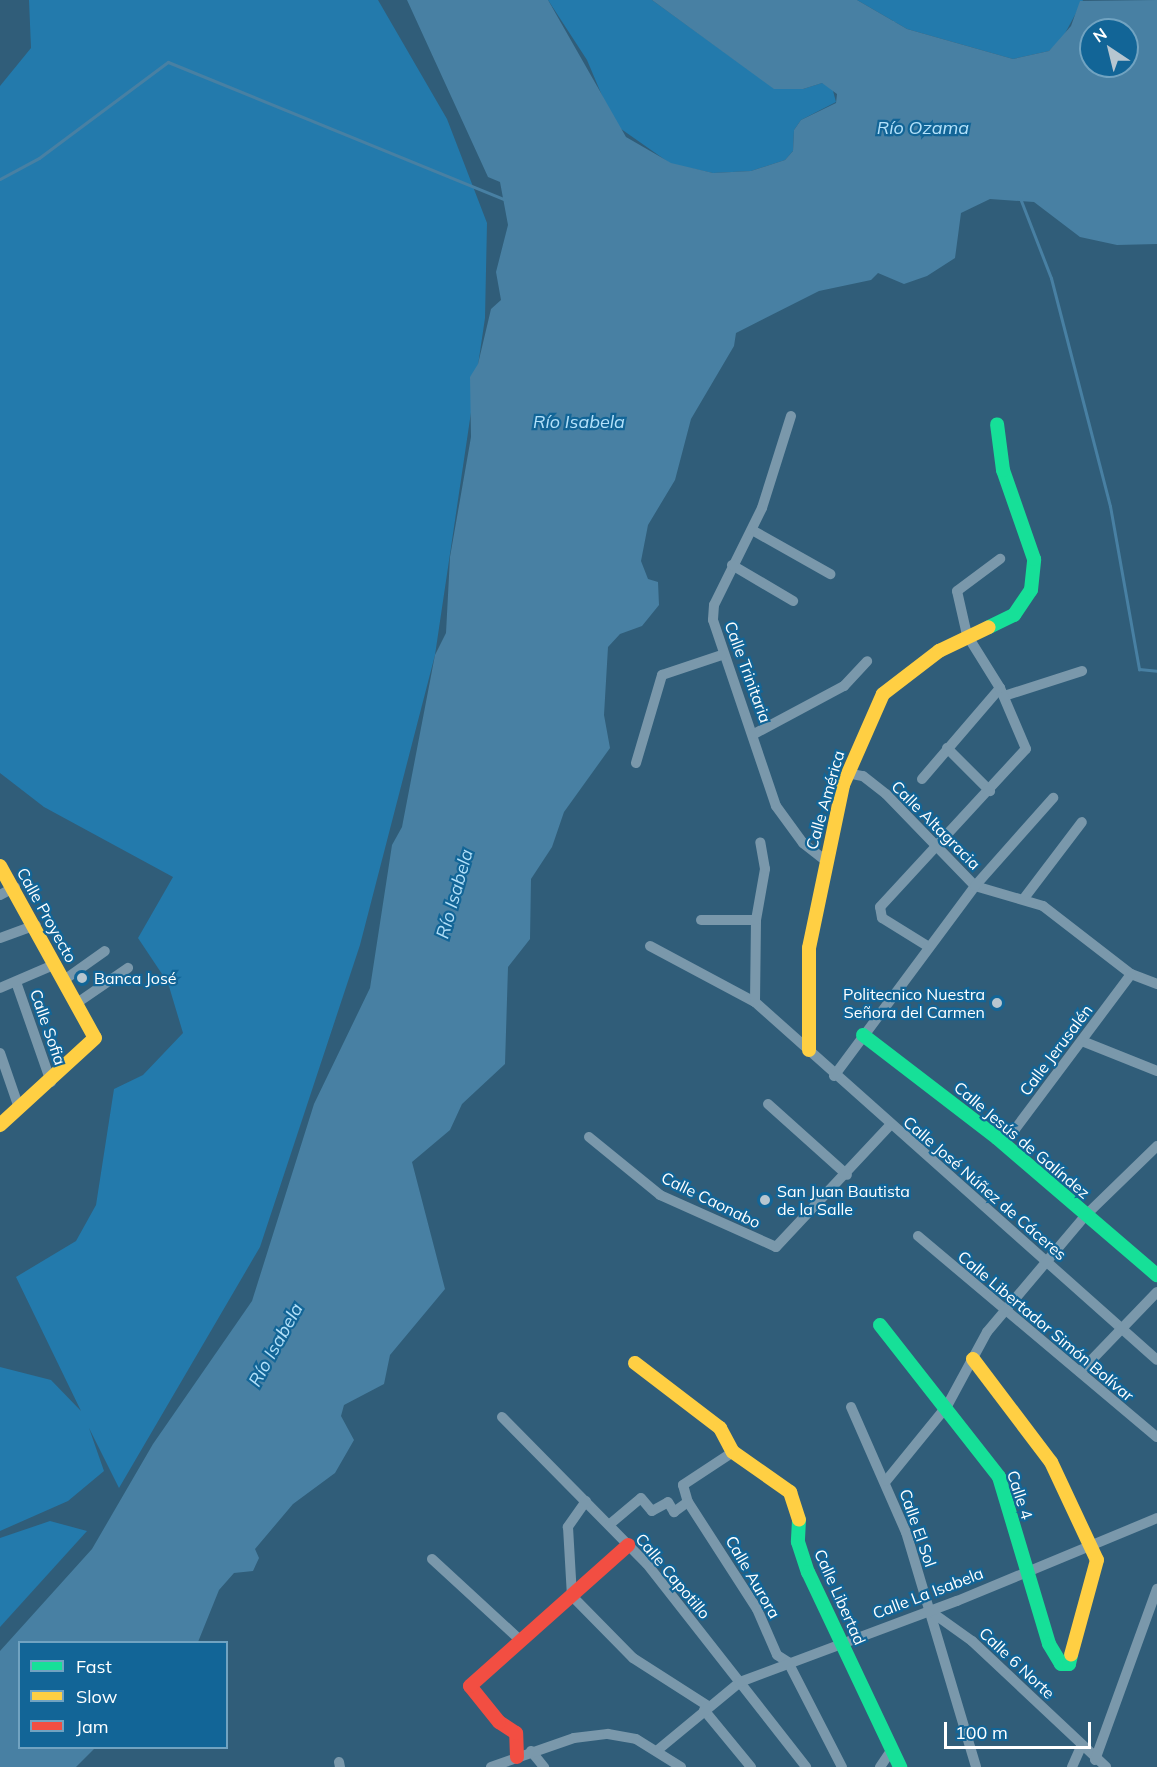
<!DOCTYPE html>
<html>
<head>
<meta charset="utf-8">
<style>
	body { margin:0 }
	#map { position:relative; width:1157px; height:1767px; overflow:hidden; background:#305d79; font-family:Mulish,sans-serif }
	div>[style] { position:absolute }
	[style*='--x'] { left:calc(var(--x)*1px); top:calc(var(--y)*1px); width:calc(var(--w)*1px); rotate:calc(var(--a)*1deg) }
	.green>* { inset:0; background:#237aac }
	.water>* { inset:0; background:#4880a3 }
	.stream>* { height:3px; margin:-1.5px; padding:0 1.5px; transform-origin:1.5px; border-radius:1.5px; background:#4880a3 }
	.street>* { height:10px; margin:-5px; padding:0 5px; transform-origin:5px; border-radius:5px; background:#7a98ab }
	.fast>* { height:14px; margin:-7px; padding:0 7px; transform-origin:7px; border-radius:7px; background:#16e098 }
	.slow>* { height:14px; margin:-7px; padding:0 7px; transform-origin:7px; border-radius:7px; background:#ffcf43 }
	.jam>* { height:14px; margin:-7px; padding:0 7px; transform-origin:7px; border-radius:7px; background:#f24e42 }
	.dots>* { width:16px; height:16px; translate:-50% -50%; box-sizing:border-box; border:3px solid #126597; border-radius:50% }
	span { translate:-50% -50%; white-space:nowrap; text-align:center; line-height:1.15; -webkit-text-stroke:4.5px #126597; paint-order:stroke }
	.street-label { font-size:16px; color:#fff }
	.poi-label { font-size:16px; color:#fff }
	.left { translate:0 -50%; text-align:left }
	.right { translate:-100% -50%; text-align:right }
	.water-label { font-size:18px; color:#b3e1fa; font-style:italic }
	.legend { position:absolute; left:18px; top:1641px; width:210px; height:108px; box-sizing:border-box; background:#126597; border:2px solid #71a3c1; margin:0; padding:8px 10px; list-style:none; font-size:18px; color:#fff }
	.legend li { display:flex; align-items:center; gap:12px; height:30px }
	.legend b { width:30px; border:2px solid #71a3c1 }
	.north { position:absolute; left:1079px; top:18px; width:60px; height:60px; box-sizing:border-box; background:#126597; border:2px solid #71a3c1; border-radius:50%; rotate:325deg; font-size:16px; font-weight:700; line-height:24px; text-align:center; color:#fff }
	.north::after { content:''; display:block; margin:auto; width:21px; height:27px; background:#b7c6d0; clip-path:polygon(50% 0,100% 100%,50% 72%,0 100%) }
	.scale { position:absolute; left:944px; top:1722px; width:147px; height:27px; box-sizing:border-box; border:3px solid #fff; border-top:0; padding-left:8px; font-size:18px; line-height:21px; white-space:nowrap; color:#fff; -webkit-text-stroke:4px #126597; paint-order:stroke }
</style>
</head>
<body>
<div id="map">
	<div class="green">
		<i style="clip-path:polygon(29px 0,378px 0,447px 119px,487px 223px,485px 318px,435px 655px,360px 945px,260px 1247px,119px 1488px,89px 1428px,104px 1471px,68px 1501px,0 1531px,0 1367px,51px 1380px,81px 1411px,16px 1277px,76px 1241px,96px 1205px,114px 1089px,143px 1075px,183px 1033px,168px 983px,138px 938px,173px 877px,44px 807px,0 773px,0 86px,31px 48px)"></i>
		<i style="clip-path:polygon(548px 0,652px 0,774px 88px,803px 89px,822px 83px,832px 87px,836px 102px,801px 120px,794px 130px,793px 151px,785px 160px,751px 171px,713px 173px,671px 164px,614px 124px,587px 60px)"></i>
		<i style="clip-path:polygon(857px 0,1083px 0,1062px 39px,1049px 51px,1013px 59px,907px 29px)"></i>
		<i style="clip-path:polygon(50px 1521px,87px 1531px,0 1627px,0 1538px)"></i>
	</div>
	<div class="water">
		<i style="clip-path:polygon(evenodd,407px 0,548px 0,626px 137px,671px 163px,713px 173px,751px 171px,785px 160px,793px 151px,794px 130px,801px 120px,836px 103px,837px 94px,822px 83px,803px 89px,774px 89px,652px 0,857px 0,907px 29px,1013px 59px,1049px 51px,1071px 26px,1080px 1px,1157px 0,1157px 244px,1117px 245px,1080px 237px,1034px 202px,990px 199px,961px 213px,955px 258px,927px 276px,904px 284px,878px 273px,871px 280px,819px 291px,736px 333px,734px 346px,691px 419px,675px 480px,648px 525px,641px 561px,648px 579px,658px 582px,659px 605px,642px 626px,620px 634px,608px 647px,604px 715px,610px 748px,564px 812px,552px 847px,531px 879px,530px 939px,508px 967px,505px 1064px,462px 1104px,450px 1130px,412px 1162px,445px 1289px,390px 1355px,384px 1384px,344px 1405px,341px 1416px,354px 1440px,335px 1473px,293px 1504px,255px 1549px,259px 1558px,253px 1571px,234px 1573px,219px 1590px,198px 1642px,20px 1642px,20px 1748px,95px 1748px,76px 1767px,0 1767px,0 1651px,92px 1549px,153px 1444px,252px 1301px,314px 1104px,370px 988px,392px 845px,402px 827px,435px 655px,446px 633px,450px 557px,471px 437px,470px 377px,478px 364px,491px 309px,501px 300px,496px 272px,508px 225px,500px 182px,488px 177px,407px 0,1091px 30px,1127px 30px,1127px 66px,1091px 66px,1091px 30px)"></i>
	</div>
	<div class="stream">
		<i style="--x:0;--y:179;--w:44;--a:-28.3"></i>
		<i style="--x:39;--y:158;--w:161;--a:-36.7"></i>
		<i style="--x:168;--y:62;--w:366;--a:22.2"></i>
		<i style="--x:1020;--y:198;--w:86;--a:68.8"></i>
		<i style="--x:1051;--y:278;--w:236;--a:75.5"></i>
		<i style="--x:1110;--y:506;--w:166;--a:79.9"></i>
		<i style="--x:1139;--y:669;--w:18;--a:6"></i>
	</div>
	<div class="street">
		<i style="--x:791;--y:416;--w:96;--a:107.5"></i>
		<i style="--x:762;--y:508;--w:108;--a:116.3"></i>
		<i style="--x:714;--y:605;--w:15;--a:94"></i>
		<i style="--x:713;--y:620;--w:196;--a:71.3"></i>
		<i style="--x:776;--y:806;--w:46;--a:53.9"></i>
		<i style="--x:803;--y:843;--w:28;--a:38"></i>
		<i style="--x:752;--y:530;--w:90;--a:29.4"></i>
		<i style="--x:732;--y:565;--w:71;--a:30.5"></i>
		<i style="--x:1004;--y:696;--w:82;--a:-17.8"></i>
		<i style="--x:754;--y:734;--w:102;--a:-28.1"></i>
		<i style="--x:844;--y:686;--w:34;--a:-47"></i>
		<i style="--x:947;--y:748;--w:61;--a:45"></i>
		<i style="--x:636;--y:763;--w:92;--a:-73.5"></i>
		<i style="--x:662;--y:675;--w:63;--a:-18.4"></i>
		<i style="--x:847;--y:773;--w:16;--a:11"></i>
		<i style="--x:863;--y:776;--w:29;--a:38"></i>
		<i style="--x:886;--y:794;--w:128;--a:45.9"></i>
		<i style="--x:975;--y:886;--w:71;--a:16.4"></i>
		<i style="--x:1043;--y:906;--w:111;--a:37.7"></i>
		<i style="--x:1131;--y:974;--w:28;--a:21"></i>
		<i style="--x:922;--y:779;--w:120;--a:-49.4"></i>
		<i style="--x:0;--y:895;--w:17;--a:-28"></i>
		<i style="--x:1025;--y:897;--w:94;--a:-52.8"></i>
		<i style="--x:701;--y:920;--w:55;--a:0"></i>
		<i style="--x:0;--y:938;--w:38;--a:-20"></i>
		<i style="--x:650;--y:946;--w:119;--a:28.1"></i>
		<i style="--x:755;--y:1002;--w:538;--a:41.69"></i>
		<i style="--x:929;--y:947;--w:55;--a:-148.3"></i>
		<i style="--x:882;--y:918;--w:11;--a:-100"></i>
		<i style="--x:880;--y:907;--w:215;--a:-47.3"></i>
		<i style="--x:1026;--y:749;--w:66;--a:-113.1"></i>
		<i style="--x:1000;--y:688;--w:62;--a:-121.9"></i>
		<i style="--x:967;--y:635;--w:45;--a:-102.8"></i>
		<i style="--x:957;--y:591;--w:54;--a:-36.7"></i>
		<i style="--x:64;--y:980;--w:50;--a:-35.3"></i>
		<i style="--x:16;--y:982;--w:106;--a:70.7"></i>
		<i style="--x:0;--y:988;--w:61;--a:-23.2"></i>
		<i style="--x:755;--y:1002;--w:82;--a:-89.3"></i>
		<i style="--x:756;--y:920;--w:52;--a:-80"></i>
		<i style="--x:765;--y:869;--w:27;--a:-100"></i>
		<i style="--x:77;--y:1003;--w:62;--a:-34.5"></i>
		<i style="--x:1082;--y:1041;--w:81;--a:21.8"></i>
		<i style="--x:0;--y:1053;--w:58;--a:70.9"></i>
		<i style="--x:834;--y:1076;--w:237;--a:-53.4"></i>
		<i style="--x:975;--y:886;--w:118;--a:-48.4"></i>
		<i style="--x:768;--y:1104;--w:106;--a:41.9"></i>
		<i style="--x:589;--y:1137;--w:92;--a:39.2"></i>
		<i style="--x:660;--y:1195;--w:127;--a:24.1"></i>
		<i style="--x:776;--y:1247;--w:167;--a:-46.9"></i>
		<i style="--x:1004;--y:1144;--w:212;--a:-53.2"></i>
		<i style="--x:918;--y:1236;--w:312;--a:40.1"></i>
		<i style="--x:1080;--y:1372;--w:111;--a:-46.1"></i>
		<i style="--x:851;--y:1407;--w:137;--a:66.3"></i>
		<i style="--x:906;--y:1532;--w:245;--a:73.4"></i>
		<i style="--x:502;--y:1417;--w:206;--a:45.4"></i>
		<i style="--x:647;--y:1564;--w:258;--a:51.9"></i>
		<i style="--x:733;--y:1452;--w:60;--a:146.6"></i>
		<i style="--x:683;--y:1485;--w:18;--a:74"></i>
		<i style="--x:688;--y:1502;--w:127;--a:57.2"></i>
		<i style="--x:757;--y:1609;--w:50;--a:66.5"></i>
		<i style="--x:777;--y:1655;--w:13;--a:32"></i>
		<i style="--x:788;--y:1662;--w:118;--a:62.8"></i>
		<i style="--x:886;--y:1481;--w:97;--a:-50.9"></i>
		<i style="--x:947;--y:1406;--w:84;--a:-61.6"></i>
		<i style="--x:987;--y:1332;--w:153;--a:-49.8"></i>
		<i style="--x:1086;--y:1215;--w:99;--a:-44.2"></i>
		<i style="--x:586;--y:1501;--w:32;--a:125"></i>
		<i style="--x:568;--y:1527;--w:69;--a:86.7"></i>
		<i style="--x:572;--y:1596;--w:87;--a:45.5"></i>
		<i style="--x:633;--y:1658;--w:89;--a:32.6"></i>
		<i style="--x:610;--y:1524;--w:40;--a:-40"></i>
		<i style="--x:641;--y:1498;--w:17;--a:50"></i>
		<i style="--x:652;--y:1511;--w:18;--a:-29"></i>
		<i style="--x:668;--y:1502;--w:12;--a:59"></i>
		<i style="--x:674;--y:1512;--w:17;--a:-36"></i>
		<i style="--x:432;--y:1559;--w:118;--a:42.6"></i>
		<i style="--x:930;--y:1611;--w:52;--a:35.5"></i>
		<i style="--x:972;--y:1641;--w:184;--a:43.2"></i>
		<i style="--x:704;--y:1710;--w:74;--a:50.5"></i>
		<i style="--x:659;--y:1749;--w:105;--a:-39.6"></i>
		<i style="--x:740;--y:1682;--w:232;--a:-20.5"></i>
		<i style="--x:957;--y:1601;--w:217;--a:-22.5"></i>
		<i style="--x:531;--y:1751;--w:21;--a:51"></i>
		<i style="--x:1095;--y:1760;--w:182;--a:-70.1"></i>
		<i style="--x:339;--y:1762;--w:5;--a:79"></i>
		<i style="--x:491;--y:1767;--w:88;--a:-19.3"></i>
		<i style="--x:574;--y:1738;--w:34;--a:-7"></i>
		<i style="--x:608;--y:1734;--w:28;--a:10"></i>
		<i style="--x:636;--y:1739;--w:53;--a:31.9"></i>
		<i style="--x:880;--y:1767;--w:22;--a:-56"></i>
		<i style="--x:1072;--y:1767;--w:22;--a:-66"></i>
	</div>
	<div class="fast">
		<i style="--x:989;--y:627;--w:28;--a:-26"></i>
		<i style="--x:1014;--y:615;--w:30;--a:-56"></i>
		<i style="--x:1031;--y:590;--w:31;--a:-84"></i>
		<i style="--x:1034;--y:559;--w:94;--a:-109.2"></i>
		<i style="--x:1003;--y:470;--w:46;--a:-97.4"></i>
		<i style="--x:863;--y:1035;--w:169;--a:37.5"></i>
		<i style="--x:997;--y:1138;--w:211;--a:40.6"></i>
		<i style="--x:880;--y:1325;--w:193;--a:51.9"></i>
		<i style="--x:999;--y:1477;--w:174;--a:73.3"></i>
		<i style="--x:1049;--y:1644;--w:23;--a:59"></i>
		<i style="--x:1061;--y:1664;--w:8;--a:0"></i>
		<i style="--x:1069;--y:1664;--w:9;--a:-77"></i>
		<i style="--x:799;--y:1520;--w:22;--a:93"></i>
		<i style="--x:798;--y:1542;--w:32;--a:72"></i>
		<i style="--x:808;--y:1572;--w:216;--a:64.7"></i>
	</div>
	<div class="slow">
		<i style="--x:0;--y:866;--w:196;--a:61.1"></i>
		<i style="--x:95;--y:1038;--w:129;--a:137.5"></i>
		<i style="--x:809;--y:1050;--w:102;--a:-90"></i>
		<i style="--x:809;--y:948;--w:167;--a:-78.2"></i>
		<i style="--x:843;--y:785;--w:99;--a:-66.3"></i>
		<i style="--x:883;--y:694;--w:71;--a:-37.5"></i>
		<i style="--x:939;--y:651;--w:55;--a:-25.6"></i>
		<i style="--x:973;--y:1359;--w:129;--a:52.9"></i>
		<i style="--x:1051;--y:1462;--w:108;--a:64.9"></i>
		<i style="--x:1097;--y:1560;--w:98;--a:105.3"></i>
		<i style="--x:635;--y:1363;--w:107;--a:37.4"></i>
		<i style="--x:720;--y:1428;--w:27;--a:62"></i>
		<i style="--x:733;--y:1452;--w:70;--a:35.1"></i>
		<i style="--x:790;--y:1492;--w:29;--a:72"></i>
	</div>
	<div class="jam">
		<i style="--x:517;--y:1757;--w:24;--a:-92"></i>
		<i style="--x:516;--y:1733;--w:20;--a:-147"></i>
		<i style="--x:499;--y:1722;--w:46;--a:-128.9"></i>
		<i style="--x:470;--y:1686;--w:212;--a:-41.7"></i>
	</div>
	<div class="dots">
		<i style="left:82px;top:978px;background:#b7c6d0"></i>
		<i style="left:997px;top:1003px;background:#b7c6d0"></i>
		<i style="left:765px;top:1200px;background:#b7c6d0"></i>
	</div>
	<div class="street-label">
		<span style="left:748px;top:672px;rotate:70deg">Calle Trinitaria</span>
		<span style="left:825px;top:800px;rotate:-74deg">Calle América</span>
		<span style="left:936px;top:825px;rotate:45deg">Calle Altagracia</span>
		<span style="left:47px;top:915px;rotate:61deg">Calle Proyecto</span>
		<span style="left:48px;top:1027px;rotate:71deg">Calle Sofia</span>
		<span style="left:1056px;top:1050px;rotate:-53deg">Calle Jerusalén</span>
		<span style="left:1022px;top:1140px;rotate:40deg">Calle Jesús de Galíndez</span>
		<span style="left:985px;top:1188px;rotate:41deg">Calle José Núñez de Cáceres</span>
		<span style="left:711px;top:1200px;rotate:26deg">Calle Caonabo</span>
		<span style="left:1046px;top:1326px;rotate:40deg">Calle Libertador Simón Bolívar</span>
		<span style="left:1020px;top:1495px;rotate:72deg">Calle 4</span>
		<span style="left:918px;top:1528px;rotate:71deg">Calle El Sol</span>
		<span style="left:673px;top:1576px;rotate:50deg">Calle Capotillo</span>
		<span style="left:753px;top:1577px;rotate:60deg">Calle Aurora</span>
		<span style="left:928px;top:1593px;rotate:-21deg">Calle La Isabela</span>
		<span style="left:840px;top:1597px;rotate:66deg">Calle Libertad</span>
		<span style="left:1017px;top:1663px;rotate:43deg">Calle 6 Norte</span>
	</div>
	<div class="poi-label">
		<span class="left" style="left:94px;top:978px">Banca José</span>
		<span class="right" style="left:985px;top:1003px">Politecnico Nuestra<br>Señora del Carmen</span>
		<span class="left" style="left:777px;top:1200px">San Juan Bautista<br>de la Salle</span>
	</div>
	<div class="water-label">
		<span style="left:923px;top:128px">Río Ozama</span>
		<span style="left:579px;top:422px">Río Isabela</span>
		<span style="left:455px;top:894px;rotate:-74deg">Río Isabela</span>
		<span style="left:276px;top:1345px;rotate:-61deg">Río Isabela</span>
	</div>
	<ul class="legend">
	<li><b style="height:8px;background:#16e098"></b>Fast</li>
	<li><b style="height:8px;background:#ffcf43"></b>Slow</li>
	<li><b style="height:8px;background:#f24e42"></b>Jam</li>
	</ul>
	<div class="north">N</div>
	<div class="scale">100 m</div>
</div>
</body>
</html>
